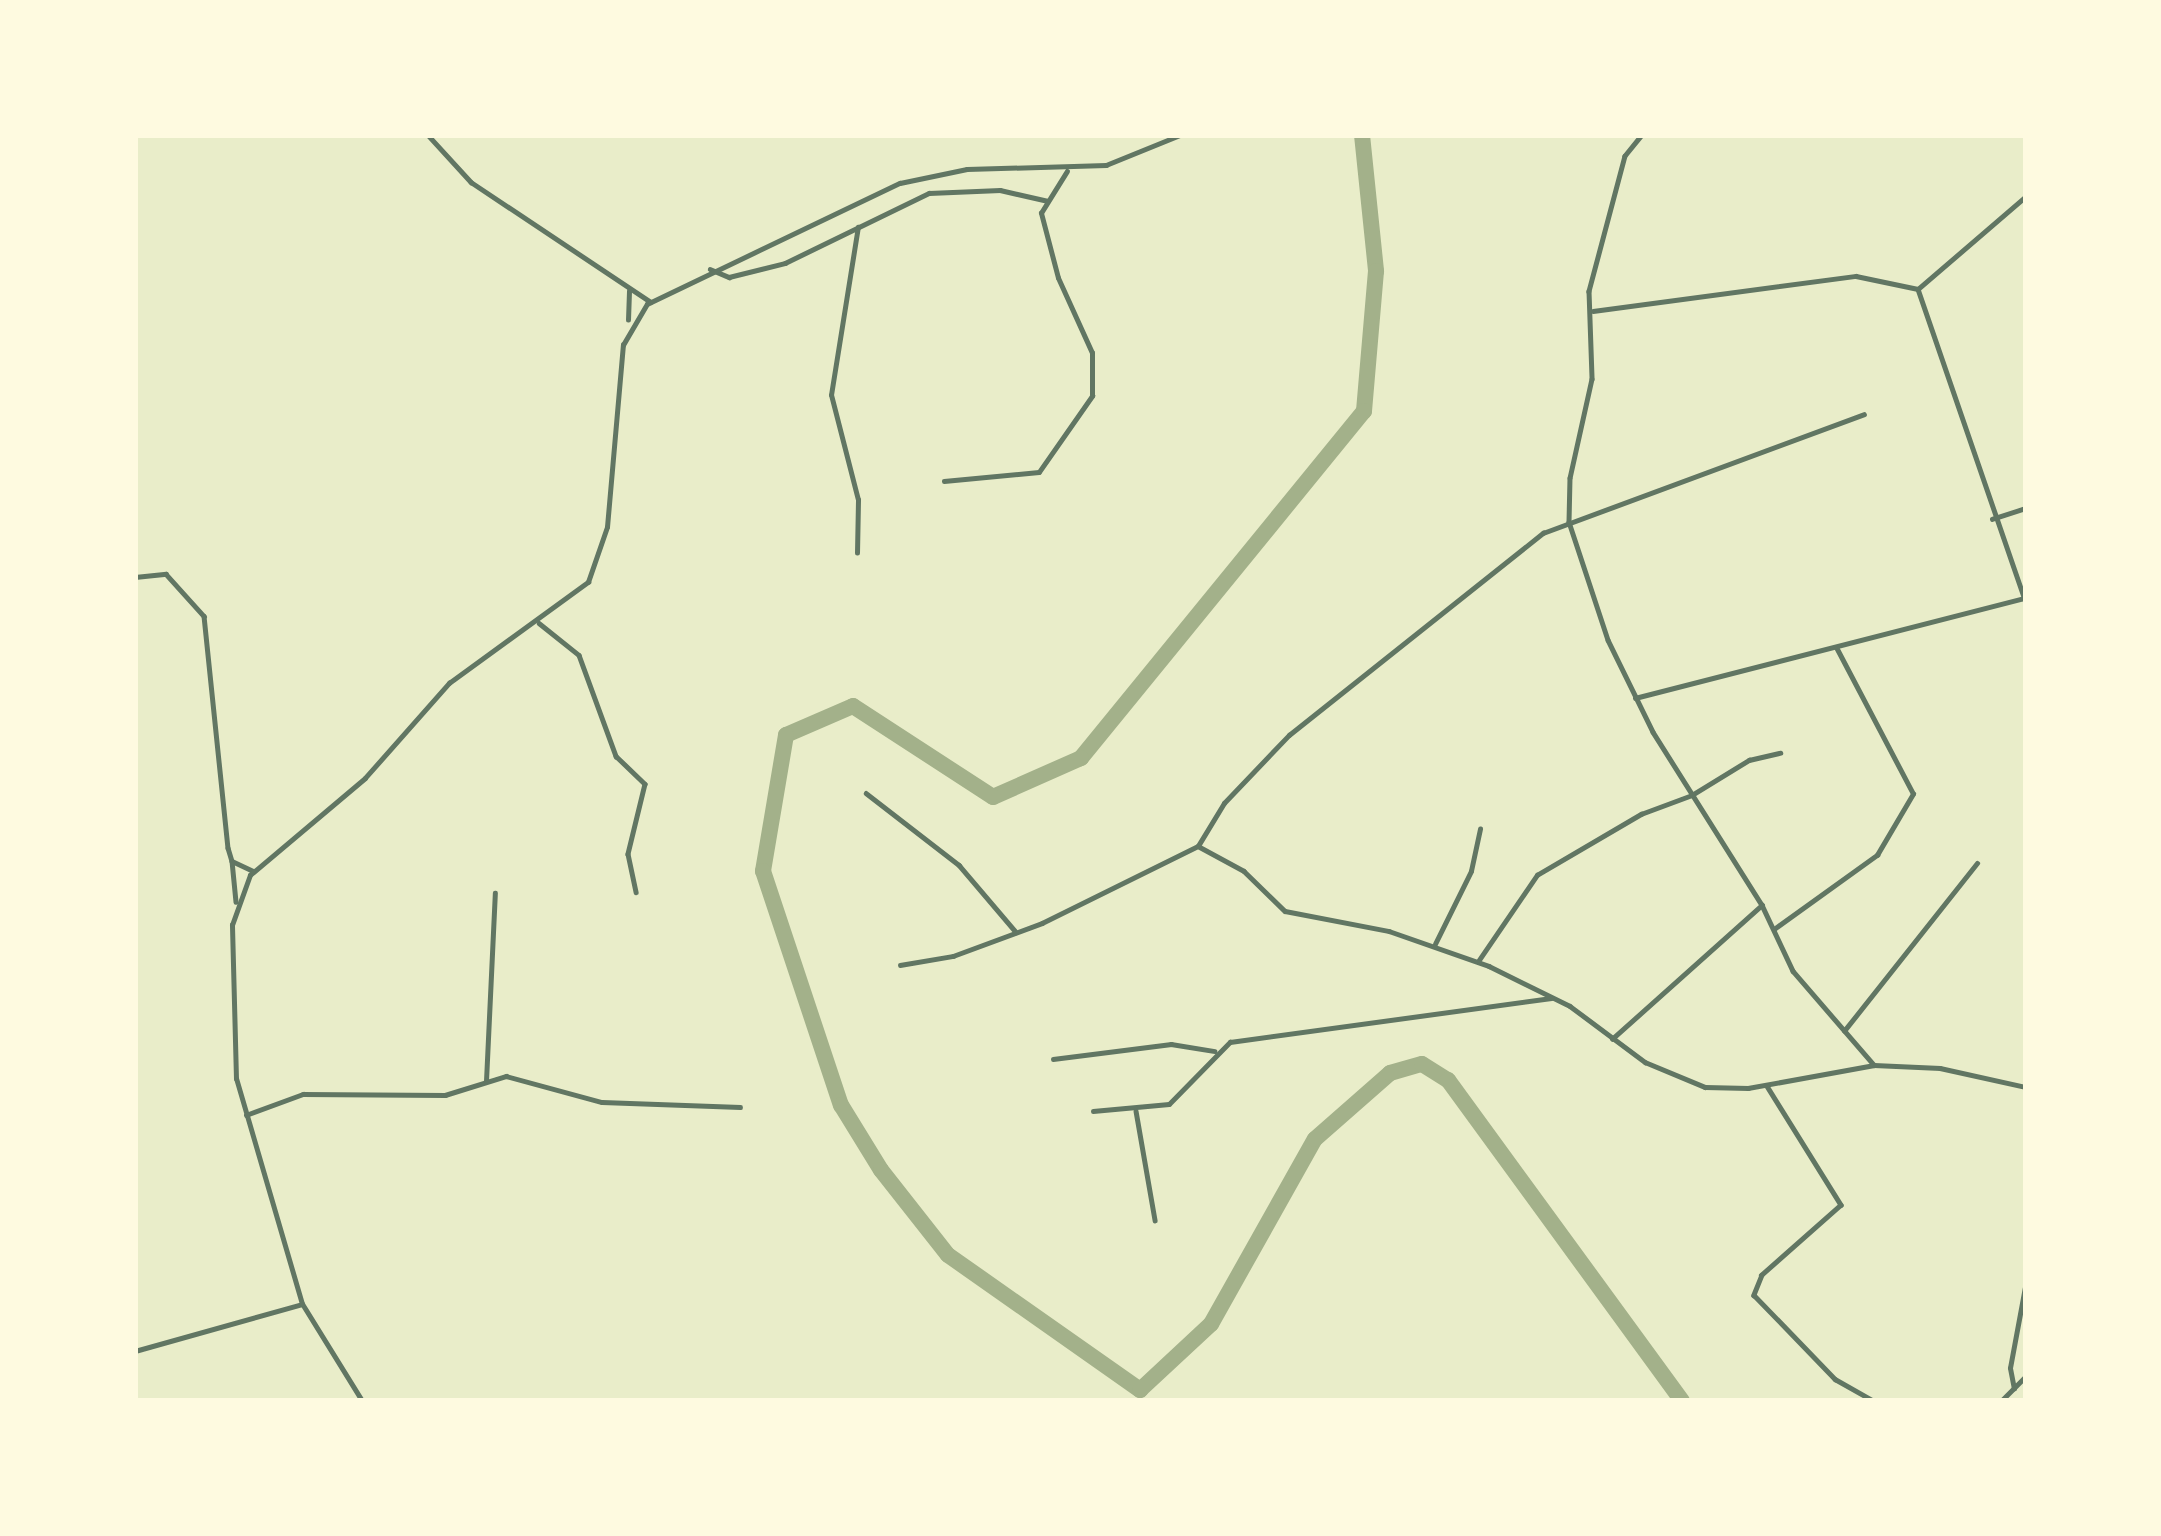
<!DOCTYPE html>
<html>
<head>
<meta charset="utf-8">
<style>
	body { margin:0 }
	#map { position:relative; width:2161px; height:1536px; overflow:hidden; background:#e9edc9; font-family:"Alegreya Sans",sans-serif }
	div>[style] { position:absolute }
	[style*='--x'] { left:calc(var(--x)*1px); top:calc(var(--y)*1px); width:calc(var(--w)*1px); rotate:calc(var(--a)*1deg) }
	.river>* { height:16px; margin:-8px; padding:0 8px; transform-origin:8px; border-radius:8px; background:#a3b18a }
	.minor>* { height:4.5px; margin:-2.25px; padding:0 2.25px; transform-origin:2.25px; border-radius:2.25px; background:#617663 }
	span { translate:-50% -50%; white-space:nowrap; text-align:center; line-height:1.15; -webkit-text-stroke:9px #fefae0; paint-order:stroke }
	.frame { position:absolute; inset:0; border:138px solid #fefae0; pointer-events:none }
</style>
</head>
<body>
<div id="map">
	<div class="river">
		<i style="--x:1362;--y:135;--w:137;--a:84.1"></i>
		<i style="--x:1376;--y:271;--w:141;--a:94.9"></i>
		<i style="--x:1364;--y:411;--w:448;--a:129.2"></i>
		<i style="--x:1081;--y:758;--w:96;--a:156.1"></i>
		<i style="--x:993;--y:797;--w:167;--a:-147"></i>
		<i style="--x:853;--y:706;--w:73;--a:156.6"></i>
		<i style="--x:786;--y:735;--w:138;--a:99.6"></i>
		<i style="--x:763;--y:871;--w:247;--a:71.6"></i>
		<i style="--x:841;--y:1105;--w:76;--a:58.4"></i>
		<i style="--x:881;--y:1170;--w:108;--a:51.8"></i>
		<i style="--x:948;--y:1255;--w:235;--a:35.1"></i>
		<i style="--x:1140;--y:1390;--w:97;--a:-42.9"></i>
		<i style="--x:1211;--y:1324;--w:212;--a:-60.7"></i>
		<i style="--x:1315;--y:1139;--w:100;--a:-41.3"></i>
		<i style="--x:1390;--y:1073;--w:33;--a:-16"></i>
		<i style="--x:1422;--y:1064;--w:31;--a:32"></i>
		<i style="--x:1448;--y:1080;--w:397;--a:53.9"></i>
	</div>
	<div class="minor">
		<i style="--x:428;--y:135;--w:64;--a:47.5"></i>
		<i style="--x:471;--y:182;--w:216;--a:33.7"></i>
		<i style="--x:1642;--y:135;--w:27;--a:129"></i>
		<i style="--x:1625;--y:156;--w:140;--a:104.9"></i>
		<i style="--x:1589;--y:291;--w:88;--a:88"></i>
		<i style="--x:1592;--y:379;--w:101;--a:102.5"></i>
		<i style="--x:1570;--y:478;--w:44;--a:91.3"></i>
		<i style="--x:1569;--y:522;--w:124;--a:71.7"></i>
		<i style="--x:1608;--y:640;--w:102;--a:63.9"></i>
		<i style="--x:1653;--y:732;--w:204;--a:57.8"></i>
		<i style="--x:1762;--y:905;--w:73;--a:64.8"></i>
		<i style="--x:1793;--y:971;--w:124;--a:49.2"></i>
		<i style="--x:710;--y:269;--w:21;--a:23"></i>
		<i style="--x:729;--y:277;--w:58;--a:-14"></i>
		<i style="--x:785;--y:263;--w:160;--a:-25.9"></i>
		<i style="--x:929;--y:193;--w:71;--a:-2.4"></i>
		<i style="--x:1000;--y:190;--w:49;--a:12.9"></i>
		<i style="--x:1918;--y:289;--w:143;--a:-40.7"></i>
		<i style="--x:1593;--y:311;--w:265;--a:-7.6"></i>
		<i style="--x:1856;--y:276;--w:63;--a:11.8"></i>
		<i style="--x:1918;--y:289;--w:331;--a:71"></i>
		<i style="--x:628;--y:320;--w:29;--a:-88"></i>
		<i style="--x:944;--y:481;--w:95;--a:-5.4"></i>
		<i style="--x:1039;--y:472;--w:93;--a:-55.1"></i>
		<i style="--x:1092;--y:396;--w:43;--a:-90"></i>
		<i style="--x:1092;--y:353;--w:82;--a:-114.4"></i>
		<i style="--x:1058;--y:278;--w:67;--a:-104.7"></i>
		<i style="--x:1041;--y:213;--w:49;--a:-58.2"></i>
		<i style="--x:1992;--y:519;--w:36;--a:-18"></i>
		<i style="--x:857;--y:553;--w:53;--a:-88.9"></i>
		<i style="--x:858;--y:500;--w:108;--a:-104.4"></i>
		<i style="--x:831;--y:395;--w:170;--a:-80.9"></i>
		<i style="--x:135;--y:577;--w:31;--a:-6"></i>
		<i style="--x:166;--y:574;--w:57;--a:47.9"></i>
		<i style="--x:204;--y:616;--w:233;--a:84.1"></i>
		<i style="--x:228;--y:848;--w:14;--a:73"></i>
		<i style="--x:232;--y:861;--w:23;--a:25"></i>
		<i style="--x:539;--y:623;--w:51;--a:38.7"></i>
		<i style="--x:579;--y:655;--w:108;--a:69.9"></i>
		<i style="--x:616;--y:756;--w:40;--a:44"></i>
		<i style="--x:645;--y:784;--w:72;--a:103.7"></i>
		<i style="--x:628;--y:854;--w:39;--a:78"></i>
		<i style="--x:1635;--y:698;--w:402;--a:-14.4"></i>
		<i style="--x:866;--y:793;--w:118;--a:37.7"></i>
		<i style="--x:959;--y:865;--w:88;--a:49.6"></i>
		<i style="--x:1198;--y:846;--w:50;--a:-58.8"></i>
		<i style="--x:1224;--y:803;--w:94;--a:-46.3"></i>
		<i style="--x:1289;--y:735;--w:325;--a:-38.5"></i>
		<i style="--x:1543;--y:533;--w:342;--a:-20.3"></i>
		<i style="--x:232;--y:861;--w:41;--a:84.4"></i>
		<i style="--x:1774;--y:929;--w:127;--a:-35.7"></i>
		<i style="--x:1877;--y:855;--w:71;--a:-59.5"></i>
		<i style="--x:1913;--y:794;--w:164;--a:-117.7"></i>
		<i style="--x:1435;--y:944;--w:81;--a:-63.7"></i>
		<i style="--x:1471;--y:871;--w:43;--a:-77.9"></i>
		<i style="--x:1479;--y:960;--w:103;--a:-55.7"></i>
		<i style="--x:1537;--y:875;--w:121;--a:-30.4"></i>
		<i style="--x:1641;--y:814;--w:54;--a:-20.4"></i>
		<i style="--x:1692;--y:795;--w:67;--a:-31.6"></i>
		<i style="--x:1749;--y:760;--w:32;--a:-13"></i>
		<i style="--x:900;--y:965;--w:54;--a:-9.6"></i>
		<i style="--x:953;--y:956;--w:95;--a:-20.3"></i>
		<i style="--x:1042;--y:923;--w:174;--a:-26.3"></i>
		<i style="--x:1198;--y:846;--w:52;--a:28.5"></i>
		<i style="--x:1244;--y:871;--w:57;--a:44.3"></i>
		<i style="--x:1285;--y:911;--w:106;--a:10.9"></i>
		<i style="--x:1389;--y:931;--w:106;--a:19.3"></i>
		<i style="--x:1489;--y:966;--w:90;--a:26.3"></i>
		<i style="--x:1570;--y:1006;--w:94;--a:36.7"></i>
		<i style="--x:1645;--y:1062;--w:65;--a:22.6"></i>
		<i style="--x:1705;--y:1087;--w:43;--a:1.3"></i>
		<i style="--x:1748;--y:1088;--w:128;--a:-10.3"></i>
		<i style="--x:1874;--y:1065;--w:66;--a:2.6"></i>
		<i style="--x:1940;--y:1068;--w:88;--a:12.5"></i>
		<i style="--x:1844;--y:1031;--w:214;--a:-51.6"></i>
		<i style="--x:1612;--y:1039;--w:201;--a:-41.8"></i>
		<i style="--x:1053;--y:1059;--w:119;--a:-7.2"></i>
		<i style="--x:1171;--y:1044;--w:44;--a:9.2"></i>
		<i style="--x:486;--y:1081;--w:188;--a:-87.3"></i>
		<i style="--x:1767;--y:1086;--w:140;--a:58.1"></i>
		<i style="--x:1841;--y:1205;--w:106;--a:138.5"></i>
		<i style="--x:1762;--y:1275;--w:22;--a:112"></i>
		<i style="--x:1754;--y:1295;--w:117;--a:46"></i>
		<i style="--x:1835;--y:1379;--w:45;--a:29.4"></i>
		<i style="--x:1093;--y:1111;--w:76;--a:-5.3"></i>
		<i style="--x:1169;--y:1104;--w:87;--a:-45.5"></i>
		<i style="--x:1230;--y:1042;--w:324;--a:-7.8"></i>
		<i style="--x:1136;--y:1111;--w:111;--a:80.1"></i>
		<i style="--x:246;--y:1115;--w:61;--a:-20.2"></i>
		<i style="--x:303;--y:1094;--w:142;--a:0.4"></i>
		<i style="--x:445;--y:1095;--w:64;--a:-17.3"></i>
		<i style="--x:506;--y:1076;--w:99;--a:15.2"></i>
		<i style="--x:602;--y:1102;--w:138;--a:2.1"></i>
		<i style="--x:135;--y:1351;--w:173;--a:-15.7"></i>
		<i style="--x:2014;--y:1389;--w:21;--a:-101"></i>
		<i style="--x:2010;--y:1368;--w:87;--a:-79.5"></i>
		<i style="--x:362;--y:1401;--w:114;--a:-121.7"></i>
		<i style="--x:302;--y:1304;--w:234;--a:-106.3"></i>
		<i style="--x:236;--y:1079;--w:154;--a:-91.5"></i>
		<i style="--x:232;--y:925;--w:53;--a:-70.2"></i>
		<i style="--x:250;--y:875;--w:150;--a:-40.1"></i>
		<i style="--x:365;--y:778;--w:127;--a:-48.5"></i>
		<i style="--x:449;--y:683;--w:172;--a:-36"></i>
		<i style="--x:588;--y:582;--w:58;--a:-70.9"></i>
		<i style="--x:607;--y:527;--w:183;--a:-85"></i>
		<i style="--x:623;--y:345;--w:48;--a:-59.7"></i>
		<i style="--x:647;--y:304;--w:280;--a:-25.6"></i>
		<i style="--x:900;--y:183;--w:68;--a:-11.8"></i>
		<i style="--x:967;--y:169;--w:139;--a:-1.6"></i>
		<i style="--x:1106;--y:165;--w:80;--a:-22.1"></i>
		<i style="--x:2001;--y:1401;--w:35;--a:-45"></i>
	</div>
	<div class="frame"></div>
</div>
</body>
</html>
